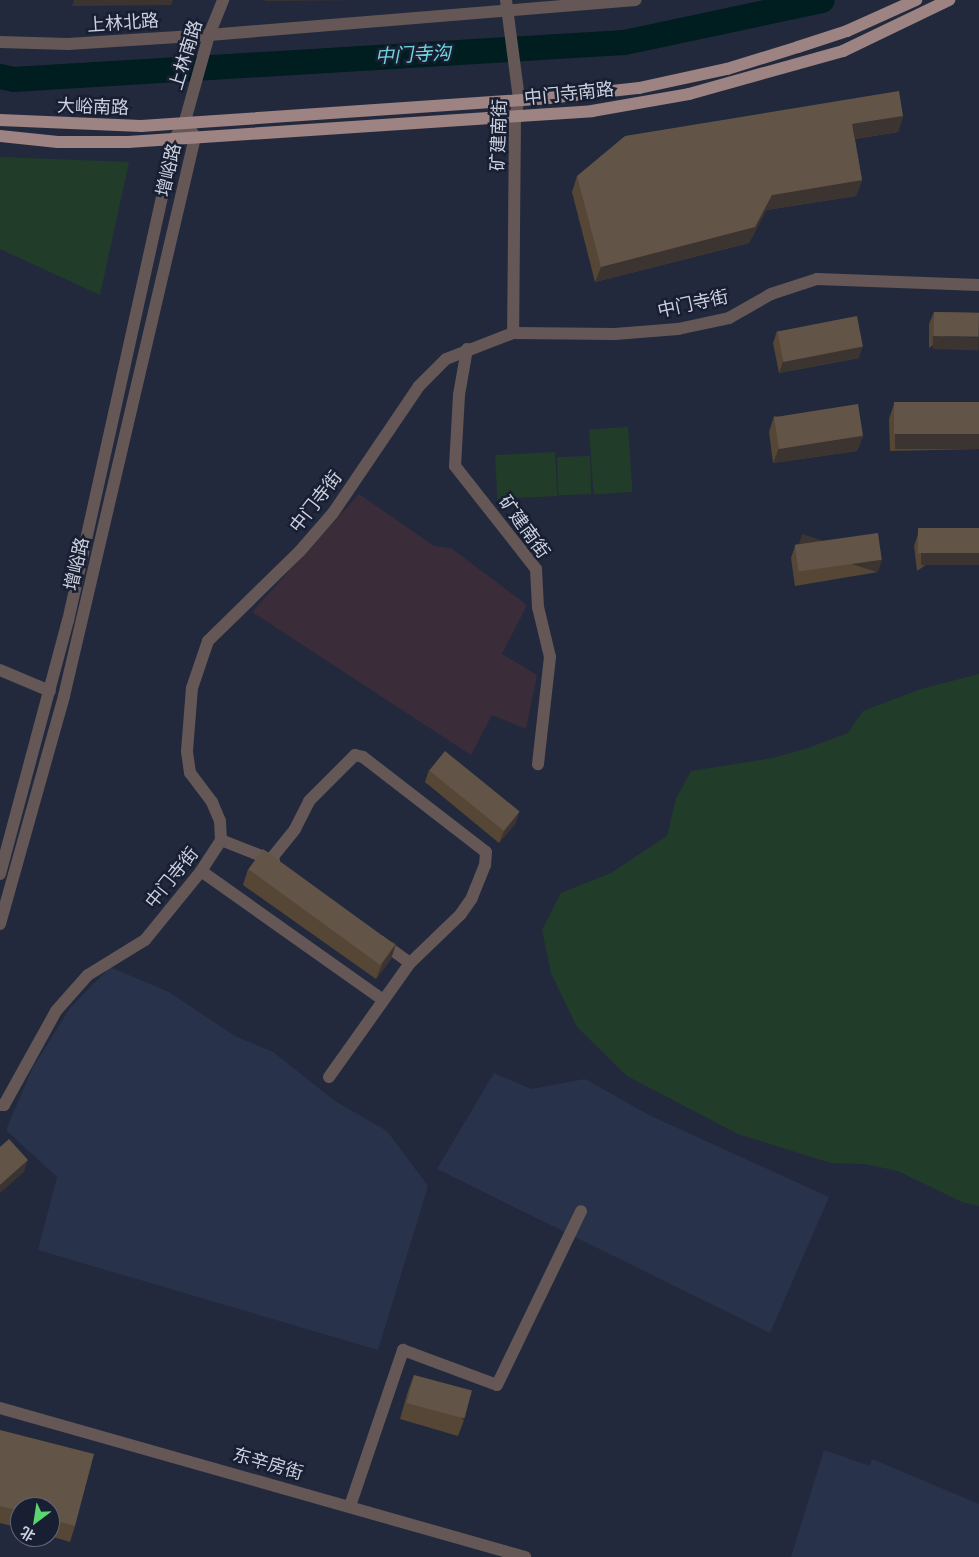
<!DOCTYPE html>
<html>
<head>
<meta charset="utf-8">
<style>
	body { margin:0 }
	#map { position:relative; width:979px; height:1557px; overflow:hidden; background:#22293d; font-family:"IBM Plex Serif","Noto Sans SC",serif }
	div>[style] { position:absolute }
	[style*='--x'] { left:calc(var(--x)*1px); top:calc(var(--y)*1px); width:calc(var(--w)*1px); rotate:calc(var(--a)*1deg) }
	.built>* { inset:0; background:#28324b }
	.education>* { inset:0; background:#3a2c39 }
	.green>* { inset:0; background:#213d2a; transform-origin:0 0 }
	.river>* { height:25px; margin:-12.5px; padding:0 12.5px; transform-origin:12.5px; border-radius:12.5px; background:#001d1f }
	.minor>* { height:12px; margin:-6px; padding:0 6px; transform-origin:6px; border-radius:6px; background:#645756 }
	.major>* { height:12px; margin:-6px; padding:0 6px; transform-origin:6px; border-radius:6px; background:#9d8382 }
	.wall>* { inset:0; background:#564636 }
	.shaded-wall>* { inset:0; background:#3c3431; transform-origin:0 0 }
	.building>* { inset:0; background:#635448; transform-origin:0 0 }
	span { translate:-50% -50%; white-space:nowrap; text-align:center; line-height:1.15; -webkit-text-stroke:5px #181f32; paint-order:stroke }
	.street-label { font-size:18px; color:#ccd1de }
	.water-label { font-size:19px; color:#71d7df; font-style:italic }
	.north { position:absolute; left:10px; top:1497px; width:50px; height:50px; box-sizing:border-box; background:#181f32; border:1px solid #606677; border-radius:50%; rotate:211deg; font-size:14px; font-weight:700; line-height:20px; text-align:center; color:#ccd1de }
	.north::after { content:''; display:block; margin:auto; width:18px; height:22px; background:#5bd56e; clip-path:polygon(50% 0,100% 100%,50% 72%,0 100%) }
</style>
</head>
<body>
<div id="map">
	<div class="built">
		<i style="clip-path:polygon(110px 967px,169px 992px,235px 1036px,273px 1052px,335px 1101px,387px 1131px,428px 1186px,378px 1350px,38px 1250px,57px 1177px,6px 1130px,32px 1069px,70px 1008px)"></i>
		<i style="clip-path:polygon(494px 1073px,531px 1089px,585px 1079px,651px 1116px,829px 1197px,770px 1333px,437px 1169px)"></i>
		<i style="clip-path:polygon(824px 1450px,870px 1466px,872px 1459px,979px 1504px,979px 1557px,791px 1557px)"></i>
	</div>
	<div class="education">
		<i style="clip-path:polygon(359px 494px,434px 546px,451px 548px,527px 605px,502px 654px,537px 675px,526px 729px,492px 715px,471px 755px,252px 612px)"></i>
	</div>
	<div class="green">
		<i style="clip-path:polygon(0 157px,129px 162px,100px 295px,0 249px)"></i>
		<i style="left:628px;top:427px;width:65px;height:39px;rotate:86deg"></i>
		<i style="left:555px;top:452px;width:44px;height:60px;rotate:87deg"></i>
		<i style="left:590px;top:456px;width:38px;height:33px;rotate:88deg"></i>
		<i style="clip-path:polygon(979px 674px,979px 1206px,962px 1202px,898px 1171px,865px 1164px,831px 1163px,738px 1134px,627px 1076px,577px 1027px,551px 973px,542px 930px,561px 893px,611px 873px,667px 836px,676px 799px,691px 771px,773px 758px,808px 748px,848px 733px,863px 711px,921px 689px)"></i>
	</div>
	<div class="river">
		<i style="--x:0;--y:76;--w:13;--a:13"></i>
		<i style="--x:13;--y:79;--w:612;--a:-3.47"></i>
		<i style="--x:624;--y:42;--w:202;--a:-12"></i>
	</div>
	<div class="minor">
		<i style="--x:506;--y:0;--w:100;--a:82.5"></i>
		<i style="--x:519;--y:99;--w:18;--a:103"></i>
		<i style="--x:515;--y:117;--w:216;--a:90.5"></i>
		<i style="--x:0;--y:42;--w:68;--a:1.7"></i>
		<i style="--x:68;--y:44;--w:141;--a:-3.7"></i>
		<i style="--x:209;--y:35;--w:428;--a:-4.7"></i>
		<i style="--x:467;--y:349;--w:47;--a:99.9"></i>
		<i style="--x:459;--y:395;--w:71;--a:93.2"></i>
		<i style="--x:455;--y:466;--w:131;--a:51.8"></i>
		<i style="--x:536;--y:569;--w:38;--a:87"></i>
		<i style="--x:538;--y:607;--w:51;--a:76.5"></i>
		<i style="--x:550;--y:657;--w:108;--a:96.4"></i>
		<i style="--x:0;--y:670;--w:54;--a:22.8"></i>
		<i style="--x:221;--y:840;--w:57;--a:21.6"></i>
		<i style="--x:271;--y:859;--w:38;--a:-51"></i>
		<i style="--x:295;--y:829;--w:31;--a:-63"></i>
		<i style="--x:309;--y:801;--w:65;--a:-45"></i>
		<i style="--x:355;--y:755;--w:8;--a:14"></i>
		<i style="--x:363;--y:757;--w:155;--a:37.7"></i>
		<i style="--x:486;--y:852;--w:13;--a:94"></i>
		<i style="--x:485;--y:865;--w:35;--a:112"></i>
		<i style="--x:472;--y:898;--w:19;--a:125"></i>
		<i style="--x:461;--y:914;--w:71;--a:136.1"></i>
		<i style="--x:410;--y:963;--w:37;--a:-144"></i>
		<i style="--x:201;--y:871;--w:223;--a:35.3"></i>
		<i style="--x:0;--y:874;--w:262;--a:-75"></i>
		<i style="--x:68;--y:621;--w:495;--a:-77.5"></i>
		<i style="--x:175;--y:138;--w:20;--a:-60"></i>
		<i style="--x:185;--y:121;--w:89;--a:-74.4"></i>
		<i style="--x:209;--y:35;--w:38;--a:-68"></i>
		<i style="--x:0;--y:924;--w:237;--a:-74.3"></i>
		<i style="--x:64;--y:696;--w:574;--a:-76.81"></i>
		<i style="--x:195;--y:137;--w:19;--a:-122"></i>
		<i style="--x:329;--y:1077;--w:140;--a:-54.6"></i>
		<i style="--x:0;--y:1105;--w:4;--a:0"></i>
		<i style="--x:4;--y:1105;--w:107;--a:-61"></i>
		<i style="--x:56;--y:1011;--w:48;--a:-48.4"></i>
		<i style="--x:88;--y:975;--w:67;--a:-31.6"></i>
		<i style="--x:145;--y:940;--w:89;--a:-50.9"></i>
		<i style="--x:201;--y:871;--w:37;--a:-57"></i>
		<i style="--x:221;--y:840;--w:19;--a:-93"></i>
		<i style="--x:220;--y:821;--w:21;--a:-113"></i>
		<i style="--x:212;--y:802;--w:36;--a:-127"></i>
		<i style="--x:190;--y:773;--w:22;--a:-98"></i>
		<i style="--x:187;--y:751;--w:63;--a:-85.5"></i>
		<i style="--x:192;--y:688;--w:50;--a:-71.2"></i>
		<i style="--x:208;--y:641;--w:129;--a:-44.4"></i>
		<i style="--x:300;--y:551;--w:50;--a:-49"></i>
		<i style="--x:333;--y:513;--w:153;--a:-55.9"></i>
		<i style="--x:419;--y:386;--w:38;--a:-45"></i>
		<i style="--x:446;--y:359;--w:72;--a:-21.2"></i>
		<i style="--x:513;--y:333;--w:102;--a:0.6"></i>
		<i style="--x:615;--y:334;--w:63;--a:-4.5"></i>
		<i style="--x:678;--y:329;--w:52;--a:-12.2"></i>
		<i style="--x:729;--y:318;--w:48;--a:-29.7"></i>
		<i style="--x:771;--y:294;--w:48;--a:-18.1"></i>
		<i style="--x:817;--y:279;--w:162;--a:2.1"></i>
		<i style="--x:0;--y:1408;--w:546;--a:15.84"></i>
		<i style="--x:350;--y:1506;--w:165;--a:-71.2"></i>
		<i style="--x:403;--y:1350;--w:100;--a:20.4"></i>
		<i style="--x:497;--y:1385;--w:193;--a:-64.2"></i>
	</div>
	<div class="major">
		<i style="--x:0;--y:120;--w:141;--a:2.4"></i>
		<i style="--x:141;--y:126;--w:408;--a:-3.9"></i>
		<i style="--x:548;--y:98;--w:92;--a:-6.3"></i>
		<i style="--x:639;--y:88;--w:90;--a:-12.2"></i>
		<i style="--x:727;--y:69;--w:74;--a:-17.2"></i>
		<i style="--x:798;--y:47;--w:52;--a:-18.1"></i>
		<i style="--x:847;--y:31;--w:76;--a:-24.2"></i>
		<i style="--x:0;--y:136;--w:58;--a:5.9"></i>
		<i style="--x:58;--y:142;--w:70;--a:0"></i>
		<i style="--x:128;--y:142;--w:465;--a:-3.8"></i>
		<i style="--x:592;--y:111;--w:98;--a:-9.9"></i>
		<i style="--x:689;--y:94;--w:160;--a:-15.6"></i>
		<i style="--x:843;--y:51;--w:118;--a:-25.7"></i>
	</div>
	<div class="wall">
		<i style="clip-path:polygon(903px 116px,898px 132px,855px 139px,862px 180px,856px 196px,766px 210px,749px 243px,595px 282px,572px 192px,577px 176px)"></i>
		<i style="clip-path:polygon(934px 312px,979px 313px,929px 348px,929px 324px)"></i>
		<i style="clip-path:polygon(777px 331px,859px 358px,779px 373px,773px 343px)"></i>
		<i style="clip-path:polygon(979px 402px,979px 449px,890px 451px,889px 419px,894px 404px)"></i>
		<i style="clip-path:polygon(774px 416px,863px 436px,857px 451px,773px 463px,769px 432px)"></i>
		<i style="clip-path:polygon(979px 528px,917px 571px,914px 546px,918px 534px)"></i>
		<i style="clip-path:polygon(795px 546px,878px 572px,795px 586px,791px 558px)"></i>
		<i style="clip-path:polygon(429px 770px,519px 812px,515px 824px,499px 843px,425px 782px)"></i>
		<i style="clip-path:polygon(248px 869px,396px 944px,391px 959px,376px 979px,243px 885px)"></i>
		<i style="clip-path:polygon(414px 1375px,464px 1420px,458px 1436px,400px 1419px,408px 1391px)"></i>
		<i style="clip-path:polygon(0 1430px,75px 1526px,70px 1542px,50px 1536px,50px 1507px,20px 1507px,20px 1528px,0 1523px)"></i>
	</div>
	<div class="shaded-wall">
		<i style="clip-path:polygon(74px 0,173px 0,171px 5px,72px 6px)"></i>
		<i style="clip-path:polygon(265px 0,364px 0,265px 1px)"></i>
		<i style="clip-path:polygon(903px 116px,898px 132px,847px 140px,852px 124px)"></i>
		<i style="clip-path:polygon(862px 180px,856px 196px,766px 210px,749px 243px,595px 282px,601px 267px,772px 195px)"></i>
		<i style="left:933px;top:336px;width:46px;height:13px;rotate:2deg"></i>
		<i style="clip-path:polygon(863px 346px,859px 358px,779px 373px,783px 361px)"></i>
		<i style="left:979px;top:434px;width:15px;height:84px;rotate:90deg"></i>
		<i style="clip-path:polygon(863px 436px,857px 451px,773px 463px,779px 448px)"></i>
		<i style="left:979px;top:553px;width:12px;height:58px;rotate:90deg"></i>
		<i style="left:882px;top:560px;width:13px;height:84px;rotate:108deg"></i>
		<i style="clip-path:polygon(519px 812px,515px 824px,499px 843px,504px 831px)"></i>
		<i style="clip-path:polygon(396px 944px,391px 959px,376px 979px,382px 964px)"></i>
		<i style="clip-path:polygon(28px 1160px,24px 1172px,0 1193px,0 1185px)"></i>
	</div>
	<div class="building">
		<i style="clip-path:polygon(899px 91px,903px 116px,852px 124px,862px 180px,772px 195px,755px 227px,601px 267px,577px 176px,625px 136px)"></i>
		<i style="left:934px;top:312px;width:45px;height:24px;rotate:1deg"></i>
		<i style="left:857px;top:316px;width:31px;height:81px;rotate:79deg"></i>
		<i style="left:979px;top:402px;width:32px;height:85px;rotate:90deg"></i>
		<i style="left:858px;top:404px;width:32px;height:85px;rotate:81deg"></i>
		<i style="left:979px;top:528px;width:25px;height:61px;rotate:90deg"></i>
		<i style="left:878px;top:533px;width:27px;height:84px;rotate:82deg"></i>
		<i style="left:445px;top:751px;width:96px;height:25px;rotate:39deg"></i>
		<i style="left:263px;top:849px;width:163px;height:25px;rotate:36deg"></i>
		<i style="clip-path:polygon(9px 1139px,28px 1160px,0 1185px,0 1147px)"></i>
		<i style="left:414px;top:1375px;width:60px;height:29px;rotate:15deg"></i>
		<i style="clip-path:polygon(0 1430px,94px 1454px,75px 1526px,50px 1519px,50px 1507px,20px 1507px,20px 1511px,0 1506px)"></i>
	</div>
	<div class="street-label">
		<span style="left:123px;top:23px;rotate:-4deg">上林北路</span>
		<span style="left:186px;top:55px;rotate:-73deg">上林南路</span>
		<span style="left:569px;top:94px;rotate:-6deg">中门寺南路</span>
		<span style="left:93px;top:107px;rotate:2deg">大峪南路</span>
		<span style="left:499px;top:135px;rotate:-88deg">矿建南街</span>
		<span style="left:169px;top:170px;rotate:-77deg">增峪路</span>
		<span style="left:693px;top:304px;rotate:-12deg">中门寺街</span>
		<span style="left:316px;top:502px;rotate:-52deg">中门寺街</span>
		<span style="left:524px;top:527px;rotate:54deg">矿建南街</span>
		<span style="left:77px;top:564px;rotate:-77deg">增峪路</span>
		<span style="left:172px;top:878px;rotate:-51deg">中门寺街</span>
		<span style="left:268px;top:1464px;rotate:16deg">东辛房街</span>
	</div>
	<div class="water-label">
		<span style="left:413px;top:55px;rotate:-3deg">中门寺沟</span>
	</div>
	<div class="north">北</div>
</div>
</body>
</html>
